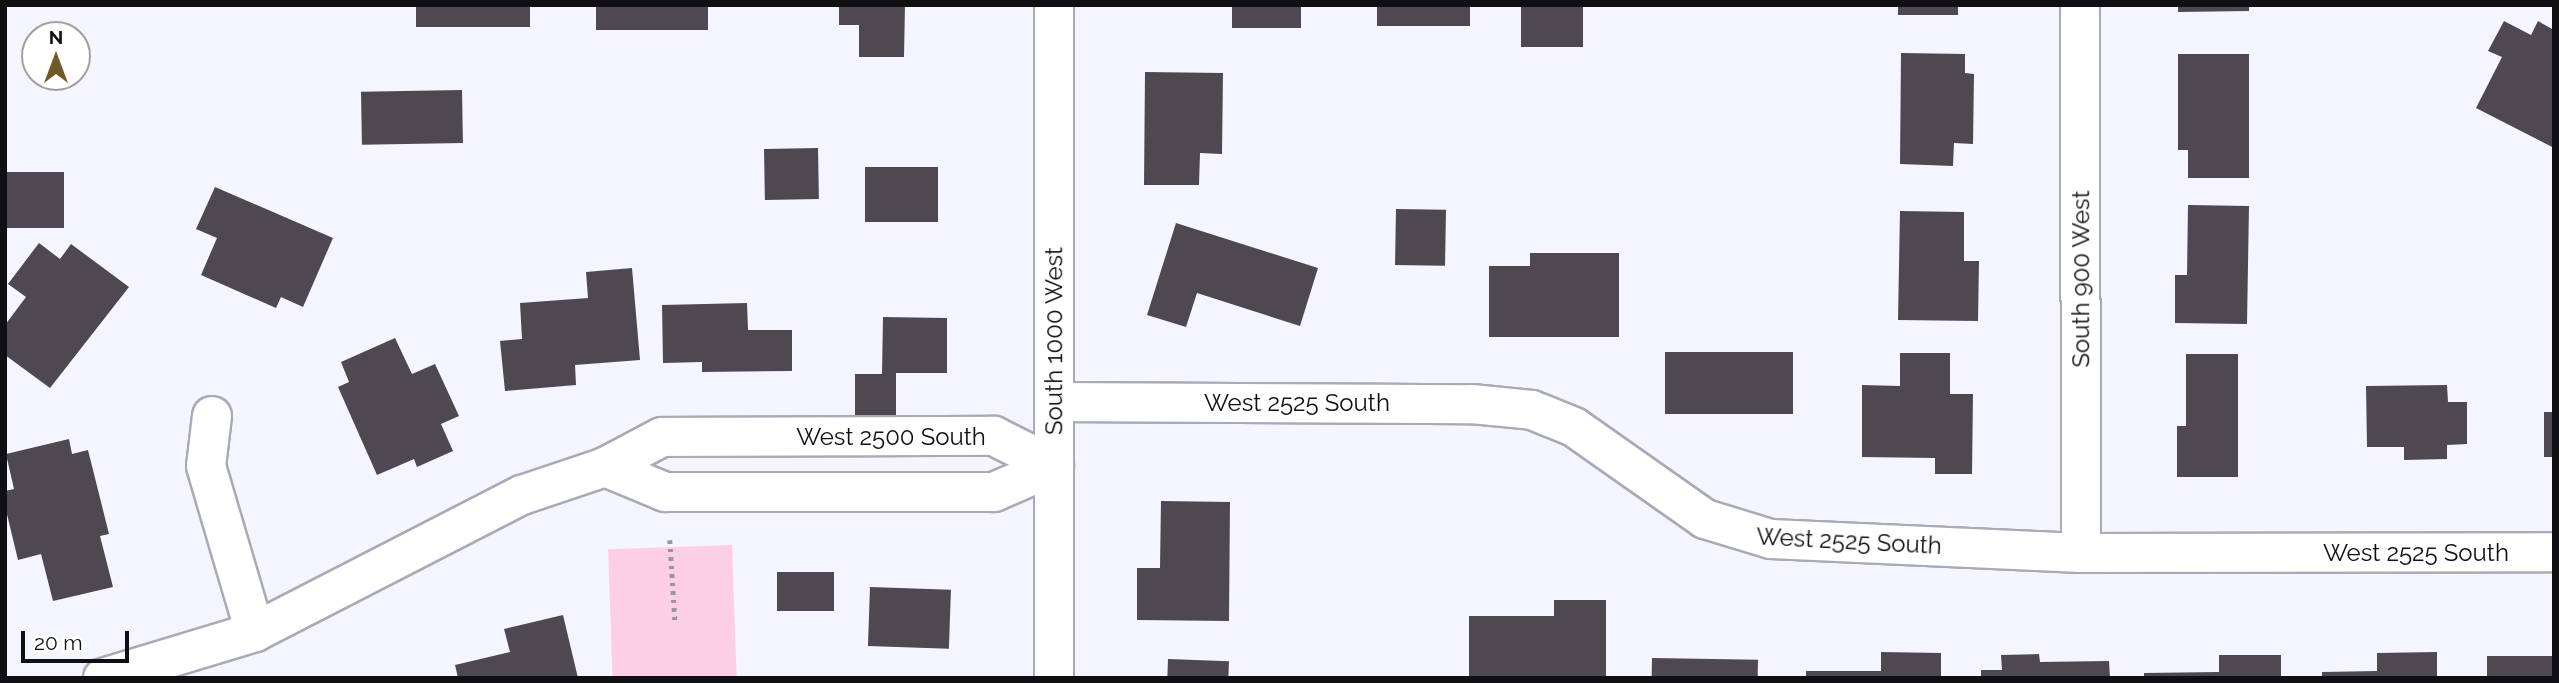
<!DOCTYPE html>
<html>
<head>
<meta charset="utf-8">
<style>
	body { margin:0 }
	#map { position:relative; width:2559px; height:683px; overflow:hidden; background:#f4f5fe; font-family:Raleway,sans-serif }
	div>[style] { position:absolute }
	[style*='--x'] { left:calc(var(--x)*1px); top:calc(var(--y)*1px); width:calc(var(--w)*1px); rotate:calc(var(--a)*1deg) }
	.green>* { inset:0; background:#fdcfe7; transform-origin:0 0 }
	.building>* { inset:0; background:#4e4851; transform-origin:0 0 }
	.path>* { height:4.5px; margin-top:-2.25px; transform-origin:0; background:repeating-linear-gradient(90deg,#97979e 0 3.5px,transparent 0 8.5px) }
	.roads { filter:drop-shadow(2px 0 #a9aab5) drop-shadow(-2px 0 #a9aab5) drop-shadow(0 2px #a9aab5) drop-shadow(0 -2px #a9aab5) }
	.minor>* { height:38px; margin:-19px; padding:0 19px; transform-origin:19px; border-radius:19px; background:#fff }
	.major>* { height:38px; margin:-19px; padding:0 19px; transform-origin:19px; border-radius:19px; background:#fff }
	span { translate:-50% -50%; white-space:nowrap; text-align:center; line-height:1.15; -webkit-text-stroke:7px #fff; paint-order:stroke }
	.street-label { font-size:24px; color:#101014 }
	.frame { position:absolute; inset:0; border:7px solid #101014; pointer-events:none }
	.north { position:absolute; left:21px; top:21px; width:70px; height:70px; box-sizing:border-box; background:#fff; border:2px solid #9f9fa1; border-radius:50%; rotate:0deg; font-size:19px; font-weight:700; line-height:28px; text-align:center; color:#101014 }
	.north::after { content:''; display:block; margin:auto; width:24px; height:32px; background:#71592a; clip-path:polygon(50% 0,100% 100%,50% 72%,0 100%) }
	.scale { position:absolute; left:21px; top:631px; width:108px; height:32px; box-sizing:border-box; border:4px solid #101014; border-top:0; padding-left:9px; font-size:21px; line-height:24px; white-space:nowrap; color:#101014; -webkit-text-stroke:5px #fff; paint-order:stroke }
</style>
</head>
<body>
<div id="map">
	<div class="green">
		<i style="left:732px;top:545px;width:133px;height:124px;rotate:88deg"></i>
	</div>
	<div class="building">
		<i style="left:416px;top:5px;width:114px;height:22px"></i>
		<i style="left:596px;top:5px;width:112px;height:25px"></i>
		<i style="clip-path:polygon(839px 5px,905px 5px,904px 57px,859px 57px,859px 25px,839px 25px)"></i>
		<i style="left:1232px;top:5px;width:69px;height:23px"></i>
		<i style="left:1377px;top:5px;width:93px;height:21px"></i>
		<i style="left:1521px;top:5px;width:62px;height:42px"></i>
		<i style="left:1898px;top:5px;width:60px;height:10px"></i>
		<i style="clip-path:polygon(2178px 5px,2249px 5px,2249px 11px,2178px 12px)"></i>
		<i style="clip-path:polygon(2504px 21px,2531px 35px,2538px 21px,2554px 30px,2554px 148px,2476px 108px,2502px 57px,2488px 51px)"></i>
		<i style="clip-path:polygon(1901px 53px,1965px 54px,1965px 73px,1974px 74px,1973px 144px,1954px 143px,1953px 166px,1900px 164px)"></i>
		<i style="clip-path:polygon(2178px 54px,2249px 54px,2249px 178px,2188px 178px,2188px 150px,2178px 150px)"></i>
		<i style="clip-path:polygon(1145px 72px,1223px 73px,1222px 154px,1200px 153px,1199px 185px,1144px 185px)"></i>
		<i style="left:462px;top:90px;width:53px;height:101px;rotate:89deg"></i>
		<i style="left:818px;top:148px;width:51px;height:54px;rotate:89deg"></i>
		<i style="left:865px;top:167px;width:73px;height:55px"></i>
		<i style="left:64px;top:172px;width:56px;height:59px;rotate:90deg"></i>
		<i style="clip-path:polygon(215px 187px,333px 238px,303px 307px,281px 297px,276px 308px,201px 275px,217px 238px,196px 229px)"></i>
		<i style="clip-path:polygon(2188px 205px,2249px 206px,2247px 324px,2175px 323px,2175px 275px,2187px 275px)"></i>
		<i style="left:1396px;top:209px;width:50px;height:56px;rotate:1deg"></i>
		<i style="clip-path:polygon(1900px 211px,1964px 212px,1964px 261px,1979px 261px,1978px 321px,1898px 320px)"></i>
		<i style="clip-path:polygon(1176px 223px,1318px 268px,1300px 326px,1197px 293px,1186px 327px,1147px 315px)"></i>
		<i style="clip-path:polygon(39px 243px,60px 259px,71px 244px,129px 287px,50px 388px,5px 355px,5px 325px,26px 297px,8px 284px)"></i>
		<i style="clip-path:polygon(1530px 253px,1619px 253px,1619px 337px,1489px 337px,1489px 266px,1530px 266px)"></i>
		<i style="clip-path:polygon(632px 268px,640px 360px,575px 365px,576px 385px,505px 391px,500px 341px,522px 339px,520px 303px,588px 298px,586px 272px)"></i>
		<i style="clip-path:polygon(747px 303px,748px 330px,792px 330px,792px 371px,702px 372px,702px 362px,663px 363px,662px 305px)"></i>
		<i style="clip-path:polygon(883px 317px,947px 318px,947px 373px,896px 373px,896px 420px,855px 419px,855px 374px,882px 374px)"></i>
		<i style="clip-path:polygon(395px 338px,412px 374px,435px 364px,459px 416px,441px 424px,453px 451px,417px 467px,414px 459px,377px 475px,338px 387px,349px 382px,341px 362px)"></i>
		<i style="left:1665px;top:352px;width:128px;height:62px"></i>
		<i style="clip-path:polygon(1900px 353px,1950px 353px,1950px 394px,1973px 394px,1972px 474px,1935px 474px,1935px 458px,1862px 457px,1862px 385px,1900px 386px)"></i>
		<i style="clip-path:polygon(2186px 354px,2238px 354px,2238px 477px,2177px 477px,2177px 426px,2186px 426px)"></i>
		<i style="clip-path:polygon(2447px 385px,2448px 402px,2467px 402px,2467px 444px,2447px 445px,2447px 459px,2404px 460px,2404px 447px,2367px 447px,2366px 386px)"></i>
		<i style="left:2544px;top:412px;width:10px;height:45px"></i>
		<i style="clip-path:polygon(69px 439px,72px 454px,88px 450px,109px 534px,100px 536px,113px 587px,53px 601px,41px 554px,18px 560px,5px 506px,5px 491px,14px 489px,6px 454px)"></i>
		<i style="clip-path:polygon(1161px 501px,1230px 502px,1229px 621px,1137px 620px,1137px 568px,1160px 568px)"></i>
		<i style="left:777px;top:572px;width:57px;height:39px"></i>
		<i style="left:870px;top:587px;width:81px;height:59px;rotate:2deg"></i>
		<i style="clip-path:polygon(1554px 600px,1606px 600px,1606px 678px,1469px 678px,1469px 616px,1554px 616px)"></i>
		<i style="clip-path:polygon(563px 615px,578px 678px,458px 678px,455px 665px,510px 652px,504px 629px)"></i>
		<i style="clip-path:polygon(1881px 652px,1941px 653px,1941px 678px,1806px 678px,1806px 671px,1881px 671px)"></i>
		<i style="clip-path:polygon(2437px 652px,2437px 678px,2322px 678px,2322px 672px,2377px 671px,2377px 653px)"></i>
		<i style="clip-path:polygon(2039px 654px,2040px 662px,2109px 661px,2110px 678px,1981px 678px,1981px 670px,2002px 670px,2001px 655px)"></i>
		<i style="clip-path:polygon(2219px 655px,2281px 655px,2281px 678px,2144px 678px,2144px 673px,2219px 672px)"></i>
		<i style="left:2487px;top:656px;width:67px;height:22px"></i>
		<i style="left:1652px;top:658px;width:106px;height:20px;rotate:1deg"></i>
		<i style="left:1168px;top:659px;width:61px;height:19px;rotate:2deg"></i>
	</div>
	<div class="path">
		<i style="--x:670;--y:540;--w:80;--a:86.4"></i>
	</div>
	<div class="roads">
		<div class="minor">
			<i style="--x:2080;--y:5;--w:548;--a:89.9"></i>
			<i style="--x:1054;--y:402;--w:418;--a:0.3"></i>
			<i style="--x:1472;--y:404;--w:60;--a:5.7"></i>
			<i style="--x:1532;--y:410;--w:45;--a:22"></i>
			<i style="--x:1574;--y:427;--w:160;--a:35.1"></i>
			<i style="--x:1705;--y:519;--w:69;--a:16.9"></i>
			<i style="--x:1771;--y:539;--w:310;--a:2.6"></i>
			<i style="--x:2081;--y:553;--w:473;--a:-0.1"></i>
			<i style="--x:212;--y:416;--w:50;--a:96.8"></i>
			<i style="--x:206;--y:466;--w:173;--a:73.6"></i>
			<i style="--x:605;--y:467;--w:65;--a:22.6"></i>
			<i style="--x:665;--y:492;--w:329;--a:0"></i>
			<i style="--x:994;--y:492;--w:65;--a:-23.4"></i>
			<i style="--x:103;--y:678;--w:159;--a:-16.8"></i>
			<i style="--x:255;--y:632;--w:300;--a:-27.2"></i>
			<i style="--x:522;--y:495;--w:88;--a:-18.6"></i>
			<i style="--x:605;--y:467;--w:64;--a:-27.8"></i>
			<i style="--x:662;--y:437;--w:332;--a:-0.2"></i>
			<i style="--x:994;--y:436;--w:67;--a:26.6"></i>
		</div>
		<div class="major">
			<i style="--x:1054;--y:5;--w:673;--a:90"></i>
		</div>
	</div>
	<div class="street-label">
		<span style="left:2081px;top:279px;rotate:-90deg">South 900 West</span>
		<span style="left:1054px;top:341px;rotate:-90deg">South 1000 West</span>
		<span style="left:1297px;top:403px">West 2525 South</span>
		<span style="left:891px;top:437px">West 2500 South</span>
		<span style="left:1849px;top:541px;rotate:3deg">West 2525 South</span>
		<span style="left:2416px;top:553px">West 2525 South</span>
	</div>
	<div class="frame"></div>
	<div class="north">N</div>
	<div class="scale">20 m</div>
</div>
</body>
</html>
